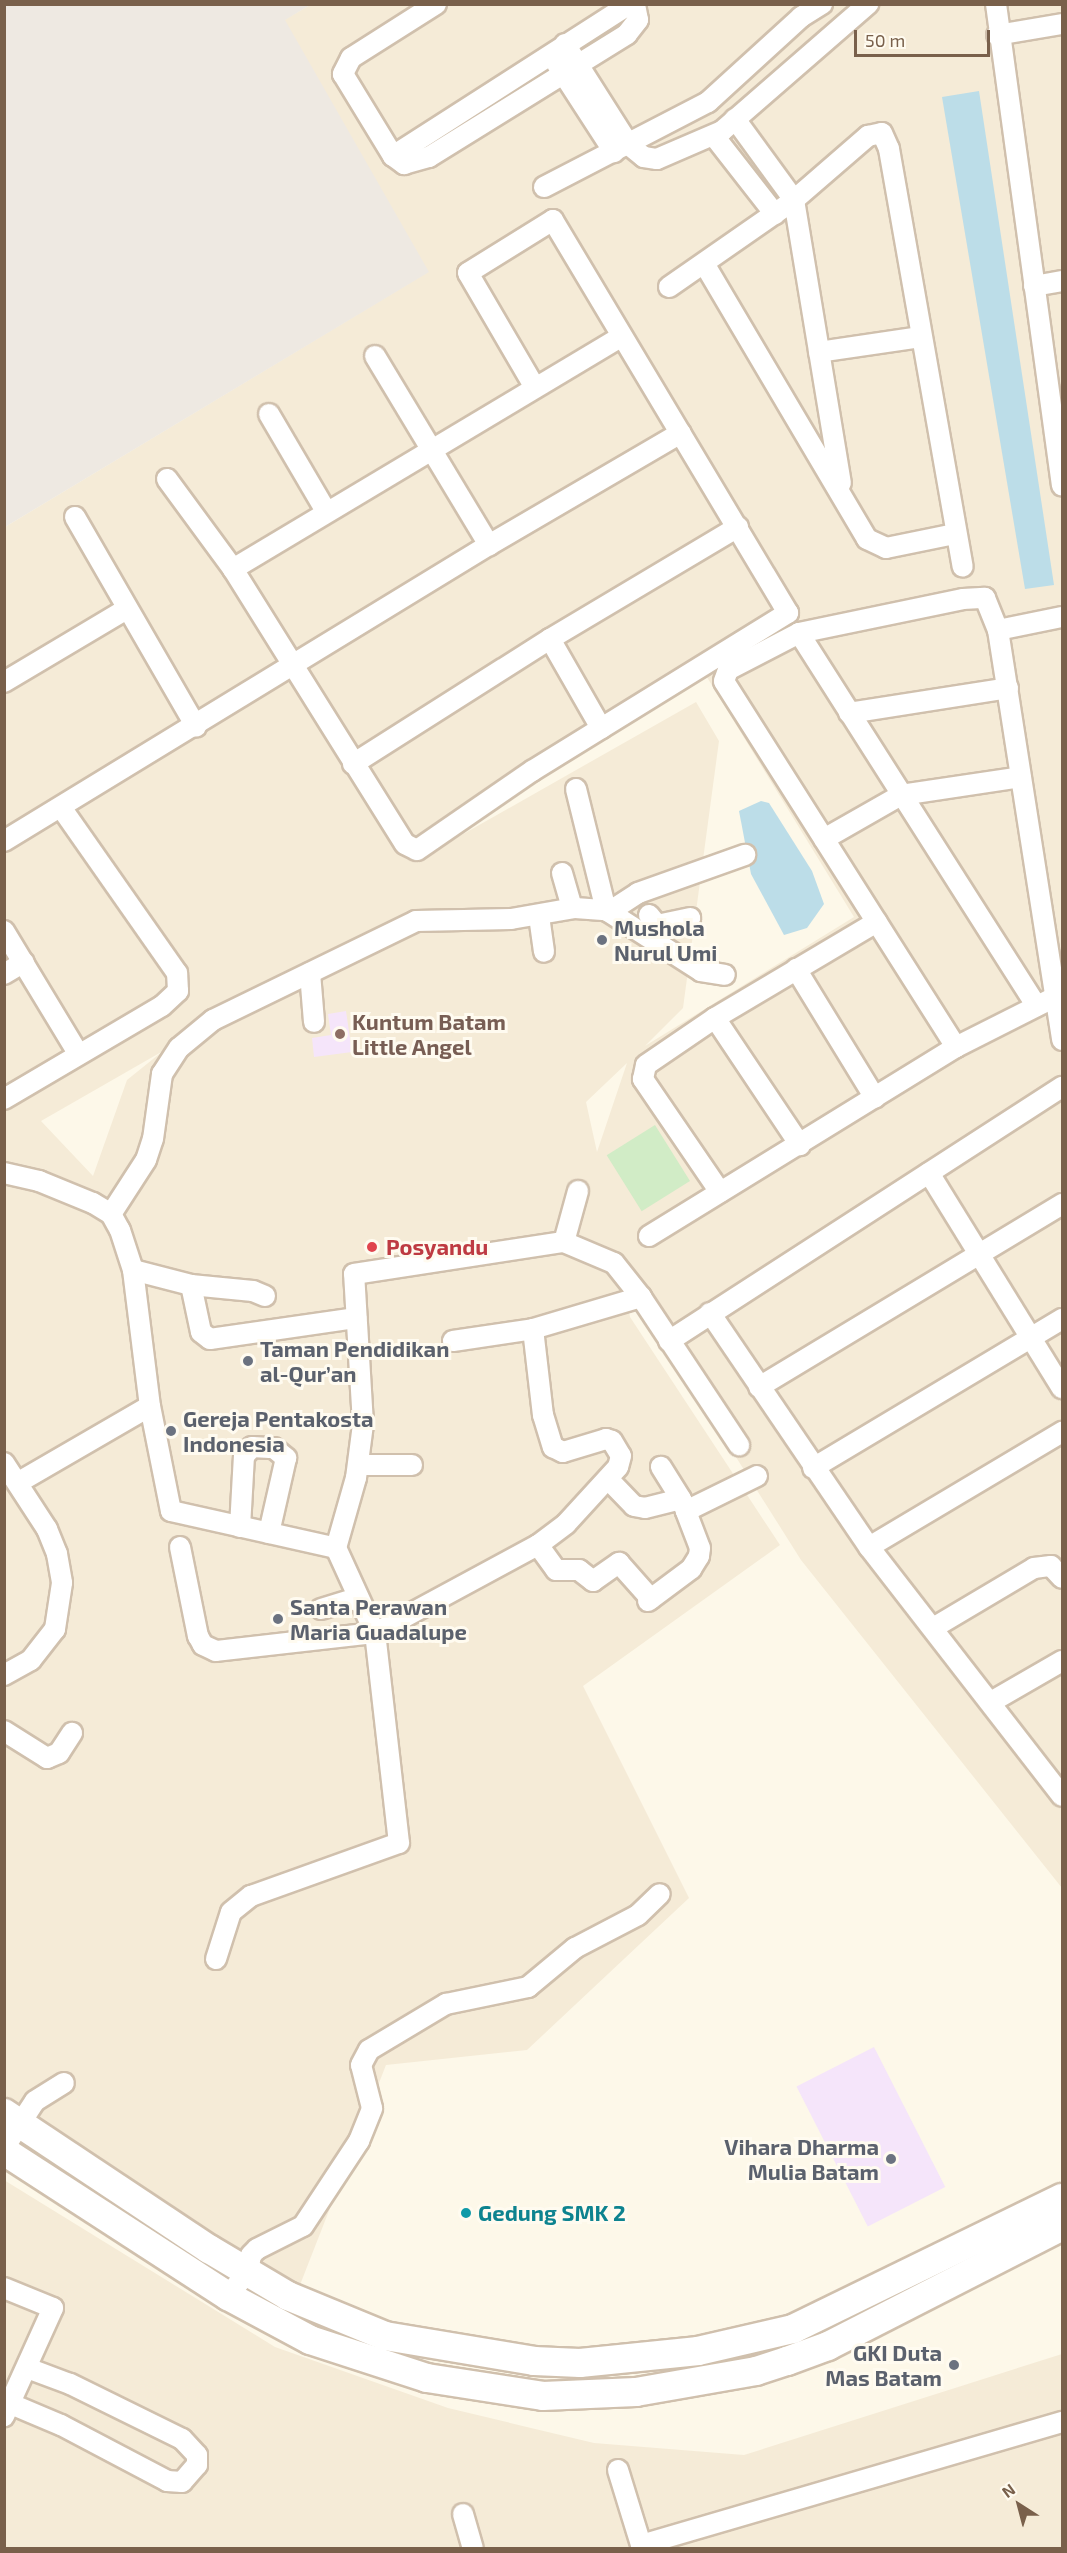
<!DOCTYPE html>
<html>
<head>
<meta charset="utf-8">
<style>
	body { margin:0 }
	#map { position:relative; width:1067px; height:2553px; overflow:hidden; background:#fdf8e9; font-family:"Exo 2",sans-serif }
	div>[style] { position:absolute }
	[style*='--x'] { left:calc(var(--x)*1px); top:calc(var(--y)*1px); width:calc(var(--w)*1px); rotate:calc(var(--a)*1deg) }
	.residential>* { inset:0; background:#f5ebd7 }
	.industrial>* { inset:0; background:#eee9e2 }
	.education>* { inset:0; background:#f5e5fa; transform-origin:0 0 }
	.green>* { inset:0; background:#d1ecc6; transform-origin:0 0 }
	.water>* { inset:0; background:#bcdde8 }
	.roads { filter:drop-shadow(2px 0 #d0c0ad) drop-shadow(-2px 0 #d0c0ad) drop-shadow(0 2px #d0c0ad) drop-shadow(0 -2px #d0c0ad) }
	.street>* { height:20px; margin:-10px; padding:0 10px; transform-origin:10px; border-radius:10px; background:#fff }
	.secondary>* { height:28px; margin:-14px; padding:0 14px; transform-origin:14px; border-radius:14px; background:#fff }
	.dots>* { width:16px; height:16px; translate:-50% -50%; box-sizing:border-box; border:3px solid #fffbf0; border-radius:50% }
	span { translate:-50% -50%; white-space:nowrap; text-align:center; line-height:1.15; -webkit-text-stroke:6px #fffbf0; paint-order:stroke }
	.worship-label { font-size:22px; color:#5b616d; font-weight:700 }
	.left { translate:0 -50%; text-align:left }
	.right { translate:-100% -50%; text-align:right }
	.education-label { font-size:22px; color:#785e54; font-weight:700 }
	.health-label { font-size:22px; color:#be3a42; font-weight:700 }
	.culture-label { font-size:22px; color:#0d838f; font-weight:700 }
	.frame { position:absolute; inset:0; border:6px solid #79604b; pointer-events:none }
	.north { position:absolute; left:989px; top:2475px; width:60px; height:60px; -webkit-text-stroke:4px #fffbf0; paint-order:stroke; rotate:324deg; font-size:16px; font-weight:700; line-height:24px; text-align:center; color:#79604b }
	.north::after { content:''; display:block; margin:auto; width:21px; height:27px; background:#79604b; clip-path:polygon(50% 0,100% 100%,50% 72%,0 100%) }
	.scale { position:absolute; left:854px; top:30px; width:136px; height:27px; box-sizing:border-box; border:3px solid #79604b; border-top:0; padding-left:8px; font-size:18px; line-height:21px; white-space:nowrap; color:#79604b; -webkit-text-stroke:4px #fffbf0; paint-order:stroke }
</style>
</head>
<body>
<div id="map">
	<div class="residential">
		<i style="clip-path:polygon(evenodd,310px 5px,1062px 5px,1062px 1888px,801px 1560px,623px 1278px,630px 1317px,780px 1545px,583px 1686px,689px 1898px,527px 2050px,386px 2065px,298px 2290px,5px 2120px,5px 527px,428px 272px,284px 20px,310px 5px,705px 674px,854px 917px,645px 1046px,683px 1008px,719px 741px,696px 702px,414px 862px,705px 674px,310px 5px,163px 1051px,127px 1080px,93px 1176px,41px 1121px,163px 1051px,310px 5px,627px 1063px,597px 1152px,586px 1102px,627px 1063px)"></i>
		<i style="clip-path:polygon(4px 2180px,275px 2347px,448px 2408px,594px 2443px,744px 2455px,1062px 2354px,1062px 2548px,5px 2548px)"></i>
	</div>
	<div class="industrial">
		<i style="clip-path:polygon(5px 4px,310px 5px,285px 20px,429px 272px,5px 527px)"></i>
	</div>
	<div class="education">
		<i style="clip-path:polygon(346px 1011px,352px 1052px,314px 1057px,312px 1038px,331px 1035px,328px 1014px)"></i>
		<i style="left:874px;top:2047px;width:157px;height:87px;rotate:63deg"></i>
	</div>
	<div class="green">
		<i style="left:655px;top:1125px;width:66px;height:57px;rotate:58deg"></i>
	</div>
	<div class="water">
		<i style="clip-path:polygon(979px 91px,1054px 585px,1025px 589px,942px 97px)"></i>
		<i style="clip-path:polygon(761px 801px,769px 803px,812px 871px,824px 904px,807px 928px,784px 935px,751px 874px,739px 811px)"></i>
	</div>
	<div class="roads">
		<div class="street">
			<i style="--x:436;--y:4;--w:101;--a:147.6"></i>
			<i style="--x:351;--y:58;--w:18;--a:117"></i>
			<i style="--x:343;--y:74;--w:96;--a:58.6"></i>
			<i style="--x:393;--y:156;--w:14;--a:36"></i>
			<i style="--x:404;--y:164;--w:26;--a:-16"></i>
			<i style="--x:429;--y:157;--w:233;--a:-31.8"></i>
			<i style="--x:627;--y:34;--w:18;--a:-52"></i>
			<i style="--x:638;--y:20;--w:16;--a:-101"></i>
			<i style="--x:996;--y:4;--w:486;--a:82.2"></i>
			<i style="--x:997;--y:35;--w:66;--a:-9.6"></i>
			<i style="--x:565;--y:44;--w:120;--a:57.6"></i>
			<i style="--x:629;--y:145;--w:19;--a:39"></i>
			<i style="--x:644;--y:157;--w:13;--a:9"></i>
			<i style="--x:657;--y:159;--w:71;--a:-23.3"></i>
			<i style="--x:722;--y:131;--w:194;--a:-41"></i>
			<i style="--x:557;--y:64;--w:105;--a:57.1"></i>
			<i style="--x:735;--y:119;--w:100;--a:53.9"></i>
			<i style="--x:794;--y:200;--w:287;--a:80.6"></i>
			<i style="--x:714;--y:136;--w:99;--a:52"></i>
			<i style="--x:393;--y:156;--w:282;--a:-32.7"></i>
			<i style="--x:544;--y:187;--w:185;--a:-27.4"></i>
			<i style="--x:708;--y:102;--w:126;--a:-42.4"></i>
			<i style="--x:801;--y:17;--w:25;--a:-32"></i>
			<i style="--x:705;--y:265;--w:318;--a:59.4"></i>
			<i style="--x:867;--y:539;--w:21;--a:25"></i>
			<i style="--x:886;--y:548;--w:70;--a:-11.5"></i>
			<i style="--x:1034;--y:286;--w:28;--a:-10"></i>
			<i style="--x:669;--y:287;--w:152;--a:-34.8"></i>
			<i style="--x:794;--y:200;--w:98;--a:-40.9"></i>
			<i style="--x:868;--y:136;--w:14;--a:-12"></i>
			<i style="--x:882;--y:133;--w:17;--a:66"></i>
			<i style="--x:889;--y:149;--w:424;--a:80"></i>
			<i style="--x:819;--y:352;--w:103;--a:-8.4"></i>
			<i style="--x:375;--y:356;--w:221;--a:58.9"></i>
			<i style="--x:269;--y:414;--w:113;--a:59.6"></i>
			<i style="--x:167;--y:479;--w:112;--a:53.7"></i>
			<i style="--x:233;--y:569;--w:324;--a:58"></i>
			<i style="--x:405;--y:844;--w:13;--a:27"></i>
			<i style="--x:417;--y:850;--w:140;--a:-34.5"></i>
			<i style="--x:532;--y:771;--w:301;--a:-31.7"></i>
			<i style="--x:788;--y:613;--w:458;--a:-120.9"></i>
			<i style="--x:553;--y:220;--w:100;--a:148.1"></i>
			<i style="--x:468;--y:273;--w:131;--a:59.7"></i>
			<i style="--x:75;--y:517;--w:242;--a:60"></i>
			<i style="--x:233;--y:569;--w:453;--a:-30.9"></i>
			<i style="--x:998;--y:630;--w:65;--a:-11.5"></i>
			<i style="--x:799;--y:633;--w:442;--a:57.5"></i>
			<i style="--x:550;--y:639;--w:103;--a:60.2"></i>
			<i style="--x:4;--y:682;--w:141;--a:-30.8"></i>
			<i style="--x:849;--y:713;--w:161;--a:-8.9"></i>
			<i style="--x:353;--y:764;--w:233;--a:-32.4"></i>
			<i style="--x:550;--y:639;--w:219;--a:-30.8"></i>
			<i style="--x:576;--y:789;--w:125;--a:76.1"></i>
			<i style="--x:824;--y:839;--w:89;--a:-29.7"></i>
			<i style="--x:901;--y:795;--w:121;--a:-8.5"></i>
			<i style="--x:4;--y:841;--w:568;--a:-31.4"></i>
			<i style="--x:489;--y:545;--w:222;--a:-30.3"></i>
			<i style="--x:562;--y:873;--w:36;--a:74"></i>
			<i style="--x:609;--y:912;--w:35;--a:-33"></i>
			<i style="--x:638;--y:893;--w:114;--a:-19.6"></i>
			<i style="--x:649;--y:915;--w:13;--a:51"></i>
			<i style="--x:657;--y:925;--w:34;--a:-12"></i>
			<i style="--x:539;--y:916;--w:36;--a:82"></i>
			<i style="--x:4;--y:931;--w:143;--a:58.8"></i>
			<i style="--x:796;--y:969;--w:151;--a:58.5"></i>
			<i style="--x:310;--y:973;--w:49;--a:85.3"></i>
			<i style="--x:4;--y:974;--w:23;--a:-31"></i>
			<i style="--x:715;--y:1018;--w:153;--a:56.2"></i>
			<i style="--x:956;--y:1047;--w:433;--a:-122.4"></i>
			<i style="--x:724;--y:681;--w:12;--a:-70"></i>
			<i style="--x:728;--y:670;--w:80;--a:-27.5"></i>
			<i style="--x:799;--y:633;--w:167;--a:-11.7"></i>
			<i style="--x:963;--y:599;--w:22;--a:-3"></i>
			<i style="--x:985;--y:598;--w:35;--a:68"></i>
			<i style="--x:998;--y:630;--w:415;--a:81.1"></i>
			<i style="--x:4;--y:1099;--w:183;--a:-30.5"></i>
			<i style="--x:162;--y:1006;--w:22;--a:-43"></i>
			<i style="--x:178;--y:991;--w:18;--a:-93"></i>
			<i style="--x:177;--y:973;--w:200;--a:-125"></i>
			<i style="--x:4;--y:1173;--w:36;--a:13"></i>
			<i style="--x:39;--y:1181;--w:58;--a:22.2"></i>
			<i style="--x:93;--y:1203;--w:21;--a:31"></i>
			<i style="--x:111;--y:1214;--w:18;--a:61"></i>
			<i style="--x:120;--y:1230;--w:42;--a:72"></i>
			<i style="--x:133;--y:1270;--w:137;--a:82.9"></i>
			<i style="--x:150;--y:1406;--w:107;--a:78.7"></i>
			<i style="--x:171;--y:1511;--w:169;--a:12.6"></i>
			<i style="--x:929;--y:1173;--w:253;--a:58.3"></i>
			<i style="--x:720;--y:1192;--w:137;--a:-124.3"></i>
			<i style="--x:643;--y:1079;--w:14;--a:-78"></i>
			<i style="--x:646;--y:1065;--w:83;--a:-34.3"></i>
			<i style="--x:715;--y:1018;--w:188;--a:-30.7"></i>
			<i style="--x:111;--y:1214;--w:64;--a:-57.1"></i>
			<i style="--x:146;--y:1160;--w:22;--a:-72"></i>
			<i style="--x:153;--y:1139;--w:66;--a:-82.1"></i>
			<i style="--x:162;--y:1074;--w:31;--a:-57"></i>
			<i style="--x:179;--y:1048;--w:44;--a:-39.5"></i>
			<i style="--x:213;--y:1020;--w:226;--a:-26"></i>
			<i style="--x:416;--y:921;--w:95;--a:-1.2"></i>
			<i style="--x:511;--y:919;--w:65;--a:-9.8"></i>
			<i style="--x:575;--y:908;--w:31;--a:4"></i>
			<i style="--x:606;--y:910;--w:113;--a:32.7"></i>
			<i style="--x:701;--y:971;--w:24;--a:9"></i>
			<i style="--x:649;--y:1236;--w:361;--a:-31.6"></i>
			<i style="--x:956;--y:1047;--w:109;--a:-26.8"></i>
			<i style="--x:564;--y:1242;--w:53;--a:-74.6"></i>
			<i style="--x:133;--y:1270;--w:60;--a:14.5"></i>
			<i style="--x:191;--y:1285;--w:62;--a:5.5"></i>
			<i style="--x:253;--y:1291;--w:13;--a:23"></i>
			<i style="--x:191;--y:1285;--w:48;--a:78"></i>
			<i style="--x:201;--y:1332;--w:11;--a:38"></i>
			<i style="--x:210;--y:1339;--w:148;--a:-8.2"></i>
			<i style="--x:710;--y:1313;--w:283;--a:55.8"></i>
			<i style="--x:869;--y:1547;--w:315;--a:52.2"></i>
			<i style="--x:533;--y:1329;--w:87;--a:83.4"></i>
			<i style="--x:543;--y:1415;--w:34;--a:73"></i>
			<i style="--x:553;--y:1447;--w:11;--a:27"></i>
			<i style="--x:563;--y:1452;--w:45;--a:-16.8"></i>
			<i style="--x:606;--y:1439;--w:6;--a:18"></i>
			<i style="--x:612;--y:1441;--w:17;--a:59"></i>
			<i style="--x:621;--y:1456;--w:11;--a:105"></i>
			<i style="--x:618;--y:1467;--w:77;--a:132.4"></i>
			<i style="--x:566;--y:1524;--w:35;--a:143"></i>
			<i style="--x:453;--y:1341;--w:81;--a:-8.5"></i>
			<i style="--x:533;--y:1329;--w:113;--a:-16.5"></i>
			<i style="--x:669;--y:1341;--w:468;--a:-32.9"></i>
			<i style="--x:759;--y:1387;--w:354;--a:-31.1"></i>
			<i style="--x:4;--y:1463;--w:79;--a:56.9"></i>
			<i style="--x:47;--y:1529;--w:27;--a:68"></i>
			<i style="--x:57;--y:1554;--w:29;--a:80"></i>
			<i style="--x:62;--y:1583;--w:47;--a:98.7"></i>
			<i style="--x:55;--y:1629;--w:39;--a:128"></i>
			<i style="--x:31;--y:1660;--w:31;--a:151"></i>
			<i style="--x:358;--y:1465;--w:54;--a:0"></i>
			<i style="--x:813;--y:1468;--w:290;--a:-30.9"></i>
			<i style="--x:608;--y:1479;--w:37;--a:46"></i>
			<i style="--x:634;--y:1506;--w:11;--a:10"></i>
			<i style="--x:645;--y:1508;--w:37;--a:-14"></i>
			<i style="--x:681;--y:1499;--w:38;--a:-122"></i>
			<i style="--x:19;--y:1482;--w:151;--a:-30.1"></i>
			<i style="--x:682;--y:1501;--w:11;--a:68"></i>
			<i style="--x:686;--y:1511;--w:79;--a:-26.2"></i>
			<i style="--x:240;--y:1527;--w:71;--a:-86.8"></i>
			<i style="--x:244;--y:1456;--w:12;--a:-48"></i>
			<i style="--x:252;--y:1447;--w:22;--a:3"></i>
			<i style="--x:274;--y:1448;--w:16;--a:40"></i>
			<i style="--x:286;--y:1458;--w:77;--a:102.8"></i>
			<i style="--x:180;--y:1547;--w:91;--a:78.6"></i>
			<i style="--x:198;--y:1636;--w:10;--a:61"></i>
			<i style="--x:203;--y:1645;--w:14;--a:25"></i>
			<i style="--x:216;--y:1651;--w:160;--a:-6.5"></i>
			<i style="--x:375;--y:1633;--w:185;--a:-28.4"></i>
			<i style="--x:538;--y:1545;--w:31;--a:54"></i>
			<i style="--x:556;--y:1570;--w:23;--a:0"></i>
			<i style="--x:579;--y:1570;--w:18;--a:38"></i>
			<i style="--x:593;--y:1581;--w:32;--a:-35"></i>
			<i style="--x:619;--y:1563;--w:48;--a:48.4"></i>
			<i style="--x:869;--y:1547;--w:225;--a:-30.8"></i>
			<i style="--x:648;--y:1601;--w:54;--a:-36.7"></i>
			<i style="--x:691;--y:1569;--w:15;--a:-58"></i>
			<i style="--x:699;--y:1556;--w:8;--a:-83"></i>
			<i style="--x:700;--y:1548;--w:40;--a:-111"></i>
			<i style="--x:321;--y:1609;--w:39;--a:-17"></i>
			<i style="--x:933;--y:1628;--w:117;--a:-30.7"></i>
			<i style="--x:1034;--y:1568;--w:17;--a:-7"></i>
			<i style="--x:1051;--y:1566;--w:16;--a:47"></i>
			<i style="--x:991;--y:1702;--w:82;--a:-30"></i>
			<i style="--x:4;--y:1731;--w:51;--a:32.1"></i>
			<i style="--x:47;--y:1758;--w:13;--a:-23"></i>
			<i style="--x:59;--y:1753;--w:24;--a:-57"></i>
			<i style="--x:216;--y:1959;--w:49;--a:-72.3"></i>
			<i style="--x:231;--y:1912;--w:26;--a:-39"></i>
			<i style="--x:251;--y:1896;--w:157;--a:-19.7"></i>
			<i style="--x:399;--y:1843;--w:211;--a:-96.5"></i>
			<i style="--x:375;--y:1633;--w:94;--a:-114.6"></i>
			<i style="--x:336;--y:1548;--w:73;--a:-74.1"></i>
			<i style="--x:356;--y:1478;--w:54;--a:-82.6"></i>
			<i style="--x:363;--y:1424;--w:150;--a:-93.4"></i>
			<i style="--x:354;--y:1274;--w:212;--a:-8.7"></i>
			<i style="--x:564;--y:1242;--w:54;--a:22.8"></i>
			<i style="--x:614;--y:1263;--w:43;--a:51.5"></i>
			<i style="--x:641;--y:1297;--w:178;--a:56.5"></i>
			<i style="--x:4;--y:2148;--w:56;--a:-56.6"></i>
			<i style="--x:35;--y:2101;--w:34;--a:-32"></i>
			<i style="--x:4;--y:2288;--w:53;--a:22.2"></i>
			<i style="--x:53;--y:2308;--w:119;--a:114.4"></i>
			<i style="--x:228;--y:2296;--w:32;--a:-51"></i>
			<i style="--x:248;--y:2271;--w:16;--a:-79"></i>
			<i style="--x:251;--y:2255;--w:8;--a:-45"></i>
			<i style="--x:257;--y:2249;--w:51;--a:-26.6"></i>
			<i style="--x:303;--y:2226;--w:102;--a:-56.6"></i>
			<i style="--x:359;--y:2141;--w:35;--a:-68"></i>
			<i style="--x:372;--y:2108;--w:44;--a:-104.3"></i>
			<i style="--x:361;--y:2065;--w:17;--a:-62"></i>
			<i style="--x:369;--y:2050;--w:90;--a:-30.9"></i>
			<i style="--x:446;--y:2004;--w:84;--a:-11.7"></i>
			<i style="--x:528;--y:1987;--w:61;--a:-39.7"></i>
			<i style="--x:575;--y:1948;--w:71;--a:-27.6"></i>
			<i style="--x:638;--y:1915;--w:30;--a:-44"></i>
			<i style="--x:11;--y:2404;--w:54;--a:22.8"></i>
			<i style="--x:61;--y:2425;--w:120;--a:27.8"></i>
			<i style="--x:167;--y:2481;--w:15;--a:4"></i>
			<i style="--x:182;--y:2482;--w:23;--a:-49"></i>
			<i style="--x:197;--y:2465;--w:10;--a:-90"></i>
			<i style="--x:197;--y:2455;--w:22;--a:-133"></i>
			<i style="--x:182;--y:2439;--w:125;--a:-153.8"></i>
			<i style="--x:70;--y:2384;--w:46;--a:-159.6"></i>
			<i style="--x:618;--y:2470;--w:82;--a:72.9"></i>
			<i style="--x:463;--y:2514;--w:35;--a:74"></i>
			<i style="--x:641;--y:2545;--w:439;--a:-16.3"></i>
		</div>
		<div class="secondary">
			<i style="--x:4;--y:2113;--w:246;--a:33.6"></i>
			<i style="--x:209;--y:2249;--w:92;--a:30.7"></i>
			<i style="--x:288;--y:2296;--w:105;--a:22.4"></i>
			<i style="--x:385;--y:2336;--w:151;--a:9.5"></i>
			<i style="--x:534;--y:2361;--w:46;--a:2.5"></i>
			<i style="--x:580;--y:2363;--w:119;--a:-5.8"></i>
			<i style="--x:698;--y:2351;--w:98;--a:-13"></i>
			<i style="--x:793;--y:2329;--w:299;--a:-26"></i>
			<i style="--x:4;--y:2151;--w:267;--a:32.9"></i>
			<i style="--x:228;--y:2296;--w:93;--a:28.2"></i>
			<i style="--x:310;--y:2340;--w:123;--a:18"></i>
			<i style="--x:427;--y:2378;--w:117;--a:8.8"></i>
			<i style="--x:543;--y:2396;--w:93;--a:-2.5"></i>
			<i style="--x:636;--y:2392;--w:122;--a:-9.9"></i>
			<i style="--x:756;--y:2371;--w:33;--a:-18"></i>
			<i style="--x:787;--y:2361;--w:44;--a:-20.1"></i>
			<i style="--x:828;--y:2346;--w:263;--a:-27.1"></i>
		</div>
	</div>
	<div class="dots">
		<i style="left:602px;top:940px;background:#6b7280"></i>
		<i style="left:340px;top:1034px;background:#8d6e63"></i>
		<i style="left:372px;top:1247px;background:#e0444e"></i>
		<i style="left:248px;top:1361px;background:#6b7280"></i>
		<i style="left:171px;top:1431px;background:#6b7280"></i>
		<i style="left:278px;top:1619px;background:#6b7280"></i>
		<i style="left:891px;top:2159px;background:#6b7280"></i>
		<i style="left:466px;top:2213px;background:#0f9aa8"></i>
		<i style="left:954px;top:2365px;background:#6b7280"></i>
	</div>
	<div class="worship-label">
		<span class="left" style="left:614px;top:940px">Mushola<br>Nurul Umi</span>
		<span class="left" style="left:260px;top:1361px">Taman Pendidikan<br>al-Qur’an</span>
		<span class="left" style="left:183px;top:1431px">Gereja Pentakosta<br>Indonesia</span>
		<span class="left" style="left:290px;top:1619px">Santa Perawan<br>Maria Guadalupe</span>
		<span class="right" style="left:879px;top:2159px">Vihara Dharma<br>Mulia Batam</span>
		<span class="right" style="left:942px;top:2365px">GKI Duta<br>Mas Batam</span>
	</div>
	<div class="education-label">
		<span class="left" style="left:352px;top:1034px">Kuntum Batam<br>Little Angel</span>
	</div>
	<div class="health-label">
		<span class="left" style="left:386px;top:1247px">Posyandu</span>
	</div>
	<div class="culture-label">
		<span class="left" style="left:478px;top:2213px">Gedung SMK 2</span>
	</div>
	<div class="frame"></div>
	<div class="north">N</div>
	<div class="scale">50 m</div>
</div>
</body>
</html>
